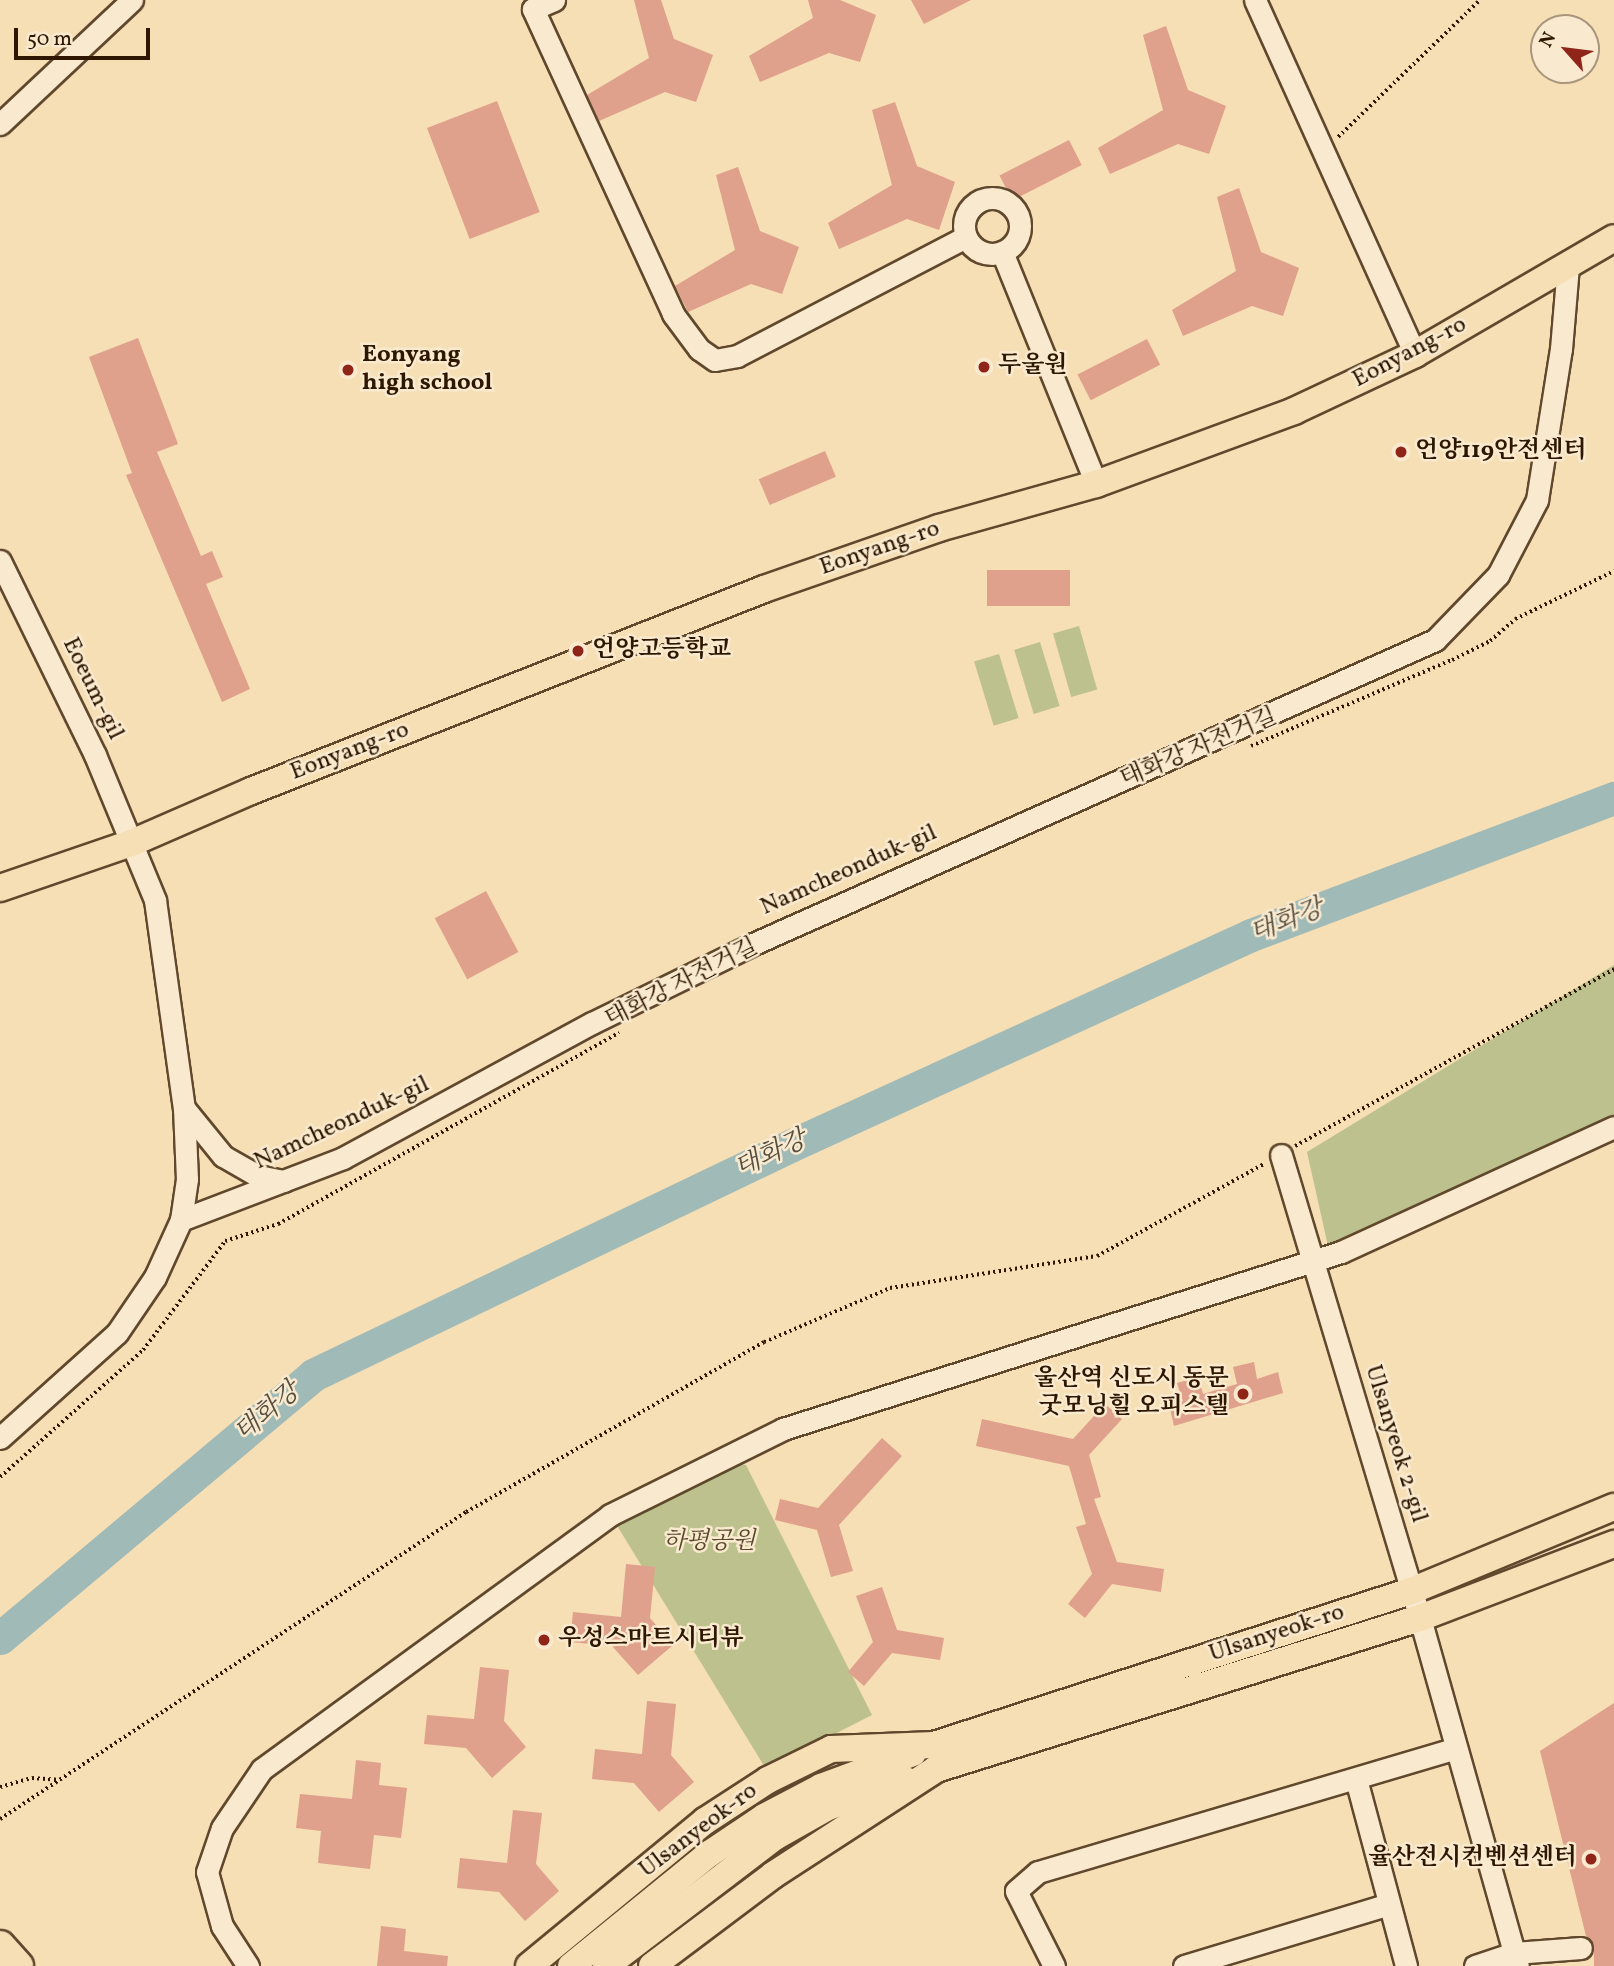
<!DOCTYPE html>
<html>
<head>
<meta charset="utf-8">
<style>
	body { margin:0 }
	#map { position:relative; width:1614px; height:1966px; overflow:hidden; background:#f6deb5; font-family:Vollkorn,"Noto Serif KR",serif }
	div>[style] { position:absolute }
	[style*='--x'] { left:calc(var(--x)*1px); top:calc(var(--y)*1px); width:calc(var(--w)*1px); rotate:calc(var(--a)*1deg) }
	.green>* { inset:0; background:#bdc18d; transform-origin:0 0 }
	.river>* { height:33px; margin:-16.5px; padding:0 16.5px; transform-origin:16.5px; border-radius:16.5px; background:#a0bab7 }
	.building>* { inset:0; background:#dfa08c; transform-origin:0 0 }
	.path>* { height:3.5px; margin-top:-1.75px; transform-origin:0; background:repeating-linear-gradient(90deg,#2e1600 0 2px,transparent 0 5.5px) }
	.roads { filter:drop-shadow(2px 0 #60482d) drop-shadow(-2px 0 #60482d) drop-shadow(0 2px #60482d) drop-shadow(0 -2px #60482d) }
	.minor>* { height:21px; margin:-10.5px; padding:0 10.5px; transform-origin:10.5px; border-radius:10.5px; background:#f9eacf }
	.minor>.ring { margin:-10.5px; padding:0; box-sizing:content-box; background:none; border:21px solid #f9eacf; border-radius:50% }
	.major>* { height:26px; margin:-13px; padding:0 13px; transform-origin:13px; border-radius:13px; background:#f6deb5 }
	.highway>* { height:30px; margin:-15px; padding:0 15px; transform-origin:15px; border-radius:15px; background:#f6deb5 }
	.dots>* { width:19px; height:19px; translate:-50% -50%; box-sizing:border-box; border:4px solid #f9eacf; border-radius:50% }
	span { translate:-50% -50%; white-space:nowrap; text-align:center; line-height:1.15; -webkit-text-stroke:5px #f9eacf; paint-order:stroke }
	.street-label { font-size:24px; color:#2e1600 }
	.poi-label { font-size:24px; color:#2e1600; font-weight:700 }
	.left { translate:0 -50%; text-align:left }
	.right { translate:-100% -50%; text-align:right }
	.park-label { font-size:24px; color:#59492a; font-style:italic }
	.water-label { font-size:26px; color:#564f40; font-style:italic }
	.north { position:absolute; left:1530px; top:14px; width:70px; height:70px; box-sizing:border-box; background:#f9eacf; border:2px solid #a8957c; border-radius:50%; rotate:298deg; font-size:19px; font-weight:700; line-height:28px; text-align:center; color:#2e1600 }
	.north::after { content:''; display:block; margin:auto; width:24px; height:32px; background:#8f2418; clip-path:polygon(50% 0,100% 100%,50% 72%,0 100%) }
	.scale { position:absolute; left:14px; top:28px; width:136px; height:32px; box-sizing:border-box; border:4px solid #2e1600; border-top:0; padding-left:9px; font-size:21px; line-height:24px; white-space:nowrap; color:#2e1600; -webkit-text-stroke:5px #f9eacf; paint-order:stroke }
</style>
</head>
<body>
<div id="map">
	<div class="green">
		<i style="left:1079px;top:626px;width:66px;height:27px;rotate:74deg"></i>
		<i style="left:1040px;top:642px;width:67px;height:27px;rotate:73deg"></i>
		<i style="left:999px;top:654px;width:67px;height:26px;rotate:73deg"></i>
		<i style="clip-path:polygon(1614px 965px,1614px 1119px,1328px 1246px,1307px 1152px)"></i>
		<i style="clip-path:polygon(720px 1460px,746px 1465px,872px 1715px,766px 1769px,616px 1524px,661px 1489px)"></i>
	</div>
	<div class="river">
		<i style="--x:0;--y:1638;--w:409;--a:-40"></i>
		<i style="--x:313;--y:1375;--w:529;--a:-25.64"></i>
		<i style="--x:790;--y:1146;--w:507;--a:-24.59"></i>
		<i style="--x:1251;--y:935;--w:388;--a:-20.7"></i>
	</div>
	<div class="building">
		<i style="clip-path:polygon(634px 0,661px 0,674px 39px,713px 55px,696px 102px,665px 92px,599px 121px,587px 95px,649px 58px)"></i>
		<i style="clip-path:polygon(808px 0,840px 0,876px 15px,860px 62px,829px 53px,760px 82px,749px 56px,813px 18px)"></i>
		<i style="clip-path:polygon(911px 0,971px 0,924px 24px)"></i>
		<i style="clip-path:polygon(1166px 26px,1188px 90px,1226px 106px,1209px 154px,1178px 144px,1110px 174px,1098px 148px,1163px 110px,1143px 35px)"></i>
		<i style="left:497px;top:101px;width:119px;height:75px;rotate:69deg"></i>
		<i style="clip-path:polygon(895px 102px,917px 166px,955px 182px,939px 230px,907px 219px,839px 249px,828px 223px,892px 185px,872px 110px)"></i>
		<i style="left:1069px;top:140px;width:28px;height:78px;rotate:63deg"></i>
		<i style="clip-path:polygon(738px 167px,760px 231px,799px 247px,782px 294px,751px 284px,688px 312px,675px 286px,735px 250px,716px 175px)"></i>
		<i style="clip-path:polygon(1239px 188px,1261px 252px,1299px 268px,1283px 316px,1252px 306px,1183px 336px,1172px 310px,1236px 271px,1217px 197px)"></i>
		<i style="clip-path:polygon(138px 338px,178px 444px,157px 452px,201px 556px,212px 551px,223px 577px,206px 584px,250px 689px,222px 702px,126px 475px,132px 473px,89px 357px)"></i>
		<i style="left:1147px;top:339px;width:29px;height:78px;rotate:63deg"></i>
		<i style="left:825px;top:451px;width:28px;height:72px;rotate:67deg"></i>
		<i style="left:1070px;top:570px;width:36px;height:83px;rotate:90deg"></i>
		<i style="left:486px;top:891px;width:69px;height:58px;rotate:62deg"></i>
		<i style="clip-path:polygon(1254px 1362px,1257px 1379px,1278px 1372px,1283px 1393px,1174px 1426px,1169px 1405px,1183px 1401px,1177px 1383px,1198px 1377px,1203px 1394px,1237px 1384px,1233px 1367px)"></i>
		<i style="clip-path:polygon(1105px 1404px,1122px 1419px,1089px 1455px,1101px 1497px,1094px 1499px,1117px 1562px,1164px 1569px,1161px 1592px,1112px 1584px,1085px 1618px,1068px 1604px,1092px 1574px,1076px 1527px,1086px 1524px,1069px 1466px,976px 1446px,982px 1419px,1073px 1439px)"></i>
		<i style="clip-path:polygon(882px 1438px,902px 1456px,839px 1525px,853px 1571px,831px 1577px,817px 1530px,775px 1520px,780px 1499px,818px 1508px)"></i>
		<i style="clip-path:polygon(626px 1564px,655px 1567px,650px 1618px,673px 1645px,638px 1675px,612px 1646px,570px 1642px,573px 1612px,621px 1617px)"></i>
		<i style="clip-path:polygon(882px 1587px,897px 1630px,944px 1638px,940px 1660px,892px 1653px,864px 1686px,848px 1672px,873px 1642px,856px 1596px)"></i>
		<i style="clip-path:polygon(480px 1667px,509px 1670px,504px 1721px,526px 1747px,492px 1778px,466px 1748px,424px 1744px,427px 1715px,474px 1719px)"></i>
		<i style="clip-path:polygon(647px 1701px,676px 1704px,671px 1755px,694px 1782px,659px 1812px,634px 1783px,592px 1779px,595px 1749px,642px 1754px)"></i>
		<i style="clip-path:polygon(1614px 1703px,1614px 1966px,1594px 1966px,1594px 1946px,1586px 1936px,1540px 1751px)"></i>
		<i style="clip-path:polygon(356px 1760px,381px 1763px,379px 1785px,407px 1788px,401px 1838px,374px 1835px,370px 1869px,318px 1863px,321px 1831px,296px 1828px,300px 1794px,352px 1799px)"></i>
		<i style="clip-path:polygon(513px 1810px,542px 1813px,536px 1864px,559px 1891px,525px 1921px,499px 1892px,457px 1888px,460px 1858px,507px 1863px)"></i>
		<i style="clip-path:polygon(381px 1926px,406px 1929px,404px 1951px,448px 1956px,447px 1966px,377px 1966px)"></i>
	</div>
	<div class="path">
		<i style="--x:1338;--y:137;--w:197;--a:-44"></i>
		<i style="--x:1251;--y:746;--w:219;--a:-23.2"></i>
		<i style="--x:1452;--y:660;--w:42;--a:-26.6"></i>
		<i style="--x:1490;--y:641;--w:33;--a:-41"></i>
		<i style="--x:1515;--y:619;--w:110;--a:-25.9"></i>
		<i style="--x:1295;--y:1146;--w:365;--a:-29"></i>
		<i style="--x:0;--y:1477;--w:191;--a:-41.6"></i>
		<i style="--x:143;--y:1350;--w:136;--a:-53"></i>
		<i style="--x:225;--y:1241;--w:56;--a:-17.8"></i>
		<i style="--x:278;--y:1224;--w:391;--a:-29.3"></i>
		<i style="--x:0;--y:1787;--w:33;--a:-16"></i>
		<i style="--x:32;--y:1778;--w:26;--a:4"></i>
		<i style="--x:0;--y:1819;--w:558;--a:-33.38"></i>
		<i style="--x:466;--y:1512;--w:343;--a:-29.7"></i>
		<i style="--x:764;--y:1342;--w:137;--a:-23.2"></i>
		<i style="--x:890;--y:1288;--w:209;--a:-8.8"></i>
		<i style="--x:1097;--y:1256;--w:191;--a:-28.9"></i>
	</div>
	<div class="roads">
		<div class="minor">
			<i style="--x:554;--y:0;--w:23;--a:157"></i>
			<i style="--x:533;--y:9;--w:336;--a:65.3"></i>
			<i style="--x:673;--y:314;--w:44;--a:53.4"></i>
			<i style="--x:699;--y:349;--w:19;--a:35"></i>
			<i style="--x:715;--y:360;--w:22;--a:-10"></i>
			<i style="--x:737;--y:356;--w:258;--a:-27.5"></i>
			<i style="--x:1255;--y:0;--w:388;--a:65.7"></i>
			<i style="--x:0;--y:124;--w:181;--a:-43.2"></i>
			<i class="ring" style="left:964px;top:198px;width:35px;height:35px"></i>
			<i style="--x:1002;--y:252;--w:250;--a:67.9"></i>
			<i style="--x:0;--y:561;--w:216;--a:63.9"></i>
			<i style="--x:95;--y:755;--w:157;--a:67.5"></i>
			<i style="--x:155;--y:900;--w:210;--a:82.1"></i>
			<i style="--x:184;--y:1108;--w:71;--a:87.6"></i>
			<i style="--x:187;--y:1179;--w:41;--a:98.3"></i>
			<i style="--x:184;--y:1108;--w:62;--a:50.9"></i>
			<i style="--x:223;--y:1156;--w:40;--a:29.7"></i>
			<i style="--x:258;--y:1176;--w:26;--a:11"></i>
			<i style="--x:1281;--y:1155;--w:483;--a:73.3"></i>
			<i style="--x:1420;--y:1618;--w:362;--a:74.3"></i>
			<i style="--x:0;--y:1438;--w:157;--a:-41.9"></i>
			<i style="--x:117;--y:1333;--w:68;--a:-55.8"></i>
			<i style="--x:155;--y:1277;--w:63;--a:-65.5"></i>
			<i style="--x:181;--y:1220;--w:173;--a:-20.9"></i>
			<i style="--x:343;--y:1158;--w:283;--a:-28.5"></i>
			<i style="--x:592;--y:1023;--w:177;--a:-26.1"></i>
			<i style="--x:751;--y:945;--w:749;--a:-24.03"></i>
			<i style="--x:1435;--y:640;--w:91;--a:-45.9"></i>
			<i style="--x:1498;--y:575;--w:85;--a:-62.5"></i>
			<i style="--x:1537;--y:500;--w:153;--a:-81"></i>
			<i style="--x:1561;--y:349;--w:83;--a:-85.2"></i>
			<i style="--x:1356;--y:1779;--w:194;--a:75"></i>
			<i style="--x:248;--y:1966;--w:48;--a:-123"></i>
			<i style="--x:222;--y:1926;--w:56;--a:-105.5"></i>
			<i style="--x:207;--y:1872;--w:46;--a:-71.2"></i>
			<i style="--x:222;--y:1828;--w:71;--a:-55.9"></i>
			<i style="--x:262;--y:1769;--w:431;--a:-36.1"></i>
			<i style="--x:610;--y:1515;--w:193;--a:-26.4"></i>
			<i style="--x:783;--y:1429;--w:585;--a:-17.6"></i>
			<i style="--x:1341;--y:1252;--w:300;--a:-24.6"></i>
			<i style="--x:1054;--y:1966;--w:84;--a:-116.9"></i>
			<i style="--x:1016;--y:1891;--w:29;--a:-41"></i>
			<i style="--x:1038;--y:1872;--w:434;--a:-16.5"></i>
			<i style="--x:1184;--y:1966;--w:214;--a:-16.8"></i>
			<i style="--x:1475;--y:1966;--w:41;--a:-18.4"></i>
			<i style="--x:1514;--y:1953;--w:67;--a:-4.3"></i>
		</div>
		<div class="major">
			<i style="--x:0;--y:888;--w:142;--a:-18.9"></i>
			<i style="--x:134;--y:842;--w:128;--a:-23.6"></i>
			<i style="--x:251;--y:791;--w:551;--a:-21.49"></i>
			<i style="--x:764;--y:589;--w:185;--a:-19.2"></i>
			<i style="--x:939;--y:528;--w:163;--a:-15.7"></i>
			<i style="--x:1096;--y:484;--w:211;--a:-20.2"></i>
			<i style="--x:1294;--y:411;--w:134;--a:-25.2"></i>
			<i style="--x:1415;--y:354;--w:230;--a:-30.2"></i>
			<i style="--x:529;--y:1966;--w:228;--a:-39.5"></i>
			<i style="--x:705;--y:1821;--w:75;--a:-33.1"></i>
			<i style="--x:768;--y:1780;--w:70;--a:-26.2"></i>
			<i style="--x:831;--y:1749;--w:103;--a:-2.2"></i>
			<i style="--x:934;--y:1745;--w:501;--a:-17.89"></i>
			<i style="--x:1411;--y:1591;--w:220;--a:-22.5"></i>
			<i style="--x:571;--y:1966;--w:178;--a:-39.1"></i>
			<i style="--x:709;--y:1854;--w:66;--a:-33.9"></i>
			<i style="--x:764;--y:1817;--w:64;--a:-27.8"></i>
			<i style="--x:821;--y:1787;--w:98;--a:-20.3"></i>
			<i style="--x:606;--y:1966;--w:213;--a:-37.4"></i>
			<i style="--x:775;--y:1837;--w:61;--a:-29.5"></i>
			<i style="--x:828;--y:1807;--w:82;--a:-19.3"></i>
			<i style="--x:652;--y:1966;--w:151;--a:-36.9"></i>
			<i style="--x:773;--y:1875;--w:194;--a:-33"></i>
			<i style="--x:936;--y:1769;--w:507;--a:-17.33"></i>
			<i style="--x:1420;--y:1618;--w:208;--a:-20.9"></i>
		</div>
		<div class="highway">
			<i style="--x:0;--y:1946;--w:27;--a:48"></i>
		</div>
	</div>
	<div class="dots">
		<i style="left:984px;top:367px;background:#8f2418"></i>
		<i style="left:348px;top:370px;background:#8f2418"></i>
		<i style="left:1401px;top:452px;background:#8f2418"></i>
		<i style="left:578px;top:651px;background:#8f2418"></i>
		<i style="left:1243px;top:1394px;background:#8f2418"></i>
		<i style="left:544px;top:1640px;background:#8f2418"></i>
		<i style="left:1591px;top:1859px;background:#8f2418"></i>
	</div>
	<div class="street-label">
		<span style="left:1410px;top:353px;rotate:-28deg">Eonyang-ro</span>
		<span style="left:880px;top:549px;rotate:-19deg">Eonyang-ro</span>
		<span style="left:92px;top:689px;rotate:64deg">Eoeum-gil</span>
		<span style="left:1199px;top:749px;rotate:-23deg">태화강 자전거길</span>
		<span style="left:350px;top:752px;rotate:-21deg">Eonyang-ro</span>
		<span style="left:849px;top:871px;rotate:-24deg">Namcheonduk-gil</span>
		<span style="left:682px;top:984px;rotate:-27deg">태화강 자전거길</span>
		<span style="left:342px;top:1124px;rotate:-25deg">Namcheonduk-gil</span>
		<span style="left:1395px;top:1444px;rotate:73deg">Ulsanyeok 2-gil</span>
		<span style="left:1277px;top:1634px;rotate:-18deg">Ulsanyeok-ro</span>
		<span style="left:699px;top:1831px;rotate:-37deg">Ulsanyeok-ro</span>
	</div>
	<div class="poi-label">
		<span class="left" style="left:362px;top:370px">Eonyang<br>high school</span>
		<span class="left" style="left:998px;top:367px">두울원</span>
		<span class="left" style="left:1415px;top:452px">언양119안전센터</span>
		<span class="left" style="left:592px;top:651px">언양고등학교</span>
		<span class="right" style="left:1229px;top:1394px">울산역 신도시 동문<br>굿모닝힐 오피스텔</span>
		<span class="left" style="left:558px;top:1640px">우성스마트시티뷰</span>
		<span class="right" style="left:1577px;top:1859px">율산전시컨벤션센터</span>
	</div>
	<div class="park-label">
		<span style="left:709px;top:1543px">하평공원</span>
	</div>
	<div class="water-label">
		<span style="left:1287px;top:922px;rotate:-21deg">태화강</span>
		<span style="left:771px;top:1155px;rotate:-25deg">태화강</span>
		<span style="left:268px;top:1413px;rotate:-40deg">태화강</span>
	</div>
	<div class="north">N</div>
	<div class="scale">50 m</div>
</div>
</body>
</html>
